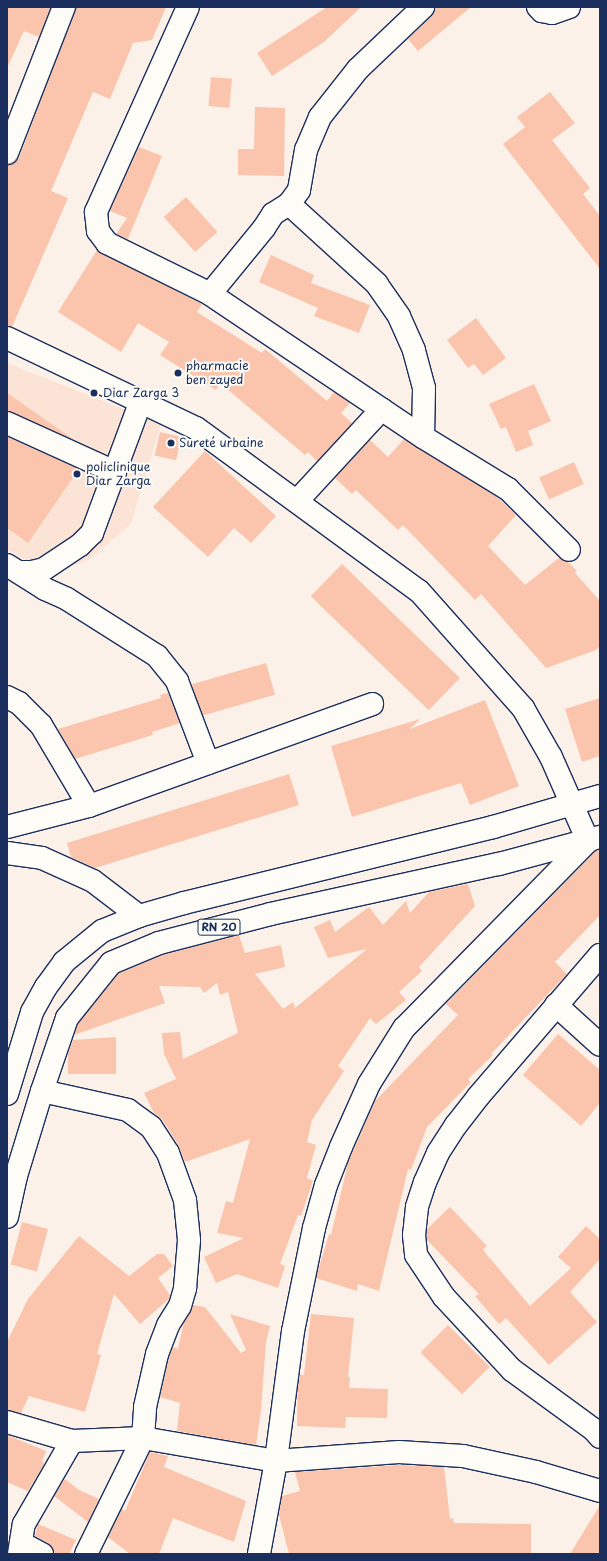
<!DOCTYPE html>
<html>
<head>
<meta charset="utf-8">
<style>
	body { margin:0 }
	#map { position:relative; width:607px; height:1561px; overflow:hidden; background:#fcf1e8; font-family:"Playpen Sans",sans-serif }
	div>[style] { position:absolute }
	[style*='--x'] { left:calc(var(--x)*1px); top:calc(var(--y)*1px); width:calc(var(--w)*1px); rotate:calc(var(--a)*1deg) }
	.built>* { inset:0; background:#fbe4d6 }
	.building>* { inset:0; background:#fac4ad; transform-origin:0 0 }
	.roads { filter:drop-shadow(1px 0 #1b2f5e) drop-shadow(-1px 0 #1b2f5e) drop-shadow(0 1px #1b2f5e) drop-shadow(0 -1px #1b2f5e) }
	.minor>* { height:22px; margin:-11px; padding:0 11px; transform-origin:11px; border-radius:11px; background:#fdfcf7 }
	.major>* { height:22px; margin:-11px; padding:0 11px; transform-origin:11px; border-radius:11px; background:#fdfcf7 }
	.dots>* { width:11px; height:11px; translate:-50% -50%; box-sizing:border-box; border:2px solid #fdfcf7; border-radius:50% }
	span { translate:-50% -50%; white-space:nowrap; text-align:center; line-height:1.15; -webkit-text-stroke:4px #fdfcf7; paint-order:stroke }
	.shield-label span { padding:1px 3px; background:#fdfcf7; border:1px solid; border-radius:3px; -webkit-text-stroke-width:0 }
	.shield-label { font-size:11px; color:#1b2f5e; font-weight:700 }
	.poi-label { font-size:12px; color:#1b2f5e }
	.left { translate:0 -50%; text-align:left }
	.frame { position:absolute; inset:0; border:8px solid #1b2f5e; pointer-events:none }
</style>
</head>
<body>
<div id="map">
	<div class="built">
		<i style="clip-path:polygon(7px 363px,161px 424px,131px 524px,89px 560px,53px 573px,7px 550px)"></i>
	</div>
	<div class="building">
		<i style="clip-path:polygon(7px 7px,51px 7px,39px 37px,24px 31px,7px 68px)"></i>
		<i style="clip-path:polygon(76px 7px,166px 7px,152px 40px,133px 43px,110px 99px,93px 92px,51px 191px,68px 198px,12px 327px,7px 326px,7px 165px,14px 163px,19px 158px)"></i>
		<i style="clip-path:polygon(327px 7px,361px 7px,324px 42px,272px 76px,257px 53px)"></i>
		<i style="clip-path:polygon(435px 7px,471px 7px,418px 51px,408px 39px,432px 16px)"></i>
		<i style="left:211px;top:77px;width:21px;height:29px;rotate:5deg"></i>
		<i style="clip-path:polygon(550px 92px,575px 123px,552px 140px,590px 188px,583px 194px,600px 216px,600px 269px,503px 144px,525px 127px,517px 117px)"></i>
		<i style="clip-path:polygon(255px 107px,285px 108px,284px 176px,238px 175px,238px 149px,254px 149px)"></i>
		<i style="clip-path:polygon(139px 147px,162px 156px,128px 239px,116px 234px,127px 218px,110px 211px)"></i>
		<i style="left:186px;top:197px;width:47px;height:30px;rotate:48deg"></i>
		<i style="clip-path:polygon(97px 250px,202px 304px,197px 312px,262px 353px,265px 349px,327px 401px,334px 392px,350px 403px,341px 413px,352px 423px,317px 461px,308px 452px,305px 455px,220px 383px,216px 390px,160px 355px,169px 342px,138px 323px,121px 352px,58px 312px)"></i>
		<i style="clip-path:polygon(271px 255px,314px 275px,311px 283px,370px 305px,359px 333px,314px 316px,318px 308px,259px 282px)"></i>
		<i style="clip-path:polygon(476px 318px,506px 358px,483px 375px,474px 364px,468px 368px,447px 340px)"></i>
		<i style="clip-path:polygon(534px 384px,551px 421px,528px 431px,533px 445px,516px 452px,506px 427px,501px 429px,489px 404px)"></i>
		<i style="clip-path:polygon(7px 393px,73px 439px,7px 411px)"></i>
		<i style="left:160px;top:432px;width:22px;height:24px;rotate:13deg"></i>
		<i style="clip-path:polygon(7px 437px,79px 469px,28px 543px,7px 528px)"></i>
		<i style="clip-path:polygon(404px 439px,496px 496px,516px 515px,488px 546px,525px 585px,559px 558px,568px 562px,577px 571px,575px 573px,600px 601px,600px 646px,596px 650px,546px 668px,481px 594px,475px 600px,403px 525px,398px 530px,356px 490px,352px 494px,335px 478px,370px 440px,388px 457px)"></i>
		<i style="clip-path:polygon(205px 451px,276px 516px,251px 543px,234px 528px,208px 557px,153px 507px)"></i>
		<i style="left:574px;top:462px;width:24px;height:38px;rotate:66deg"></i>
		<i style="left:342px;top:564px;width:164px;height:45px;rotate:44deg"></i>
		<i style="left:266px;top:663px;width:33px;height:77px;rotate:74deg"></i>
		<i style="clip-path:polygon(168px 693px,180px 723px,152px 732px,153px 735px,75px 759px,58px 729px,161px 698px,160px 695px)"></i>
		<i style="clip-path:polygon(600px 698px,600px 756px,582px 762px,565px 709px)"></i>
		<i style="clip-path:polygon(485px 700px,519px 786px,470px 805px,461px 783px,352px 817px,331px 746px,420px 719px,410px 729px)"></i>
		<i style="clip-path:polygon(289px 774px,299px 805px,95px 868px,71px 857px,67px 843px)"></i>
		<i style="clip-path:polygon(600px 850px,600px 915px,555px 962px,567px 974px,491px 1054px,493px 1055px,468px 1079px,471px 1082px,427px 1127px,411px 1170px,408px 1169px,379px 1291px,358px 1284px,357px 1291px,316px 1278px,329px 1234px,331px 1235px,348px 1163px,375px 1101px,458px 1015px,446px 1004px,596px 851px)"></i>
		<i style="clip-path:polygon(468px 884px,475px 906px,419px 967px,422px 971px,399px 992px,406px 1000px,376px 1024px,370px 1018px,338px 1066px,344px 1071px,312px 1120px,307px 1142px,316px 1145px,307px 1178px,313px 1181px,301px 1216px,298px 1215px,280px 1264px,285px 1266px,278px 1288px,237px 1274px,216px 1283px,204px 1257px,244px 1238px,217px 1233px,226px 1201px,233px 1203px,250px 1139px,185px 1162px,179px 1146px,162px 1119px,154px 1113px,144px 1093px,176px 1079px,164px 1054px,162px 1033px,180px 1032px,183px 1059px,238px 1033px,228px 992px,220px 995px,217px 983px,204px 993px,200px 987px,159px 986px,165px 1003px,74px 1035px,78px 1024px,119px 973px,163px 955px,239px 935px,245px 953px,281px 945px,285px 967px,255px 974px,283px 1009px,293px 1002px,295px 1008px,367px 949px,328px 958px,314px 927px,330px 920px,335px 932px,369px 907px,383px 925px,406px 901px,410px 913px,429px 892px)"></i>
		<i style="clip-path:polygon(558px 1034px,600px 1070px,600px 1103px,581px 1126px,523px 1075px)"></i>
		<i style="clip-path:polygon(116px 1037px,116px 1074px,68px 1074px,68px 1054px,73px 1040px)"></i>
		<i style="clip-path:polygon(450px 1207px,487px 1246px,483px 1250px,530px 1306px,571px 1268px,558px 1257px,586px 1226px,600px 1239px,600px 1259px,570px 1292px,597px 1322px,549px 1365px,506px 1318px,499px 1324px,475px 1296px,479px 1294px,427px 1240px,427px 1229px)"></i>
		<i style="left:22px;top:1222px;width:27px;height:44px;rotate:15deg"></i>
		<i style="clip-path:polygon(79px 1236px,129px 1276px,157px 1254px,164px 1254px,173px 1266px,158px 1278px,170px 1295px,169px 1299px,140px 1324px,114px 1294px,97px 1354px,101px 1355px,85px 1412px,29px 1396px,21px 1413px,7px 1410px,7px 1342px,28px 1299px)"></i>
		<i style="clip-path:polygon(193px 1305px,205px 1307px,241px 1353px,246px 1350px,230px 1314px,270px 1326px,266px 1342px,261px 1410px,256px 1445px,177px 1431px,180px 1403px,160px 1397px,169px 1358px,173px 1347px,178px 1349px,183px 1325px)"></i>
		<i style="clip-path:polygon(311px 1314px,354px 1318px,348px 1377px,350px 1377px,349px 1388px,388px 1389px,387px 1418px,346px 1417px,345px 1428px,297px 1426px,298px 1386px,300px 1375px,304px 1375px)"></i>
		<i style="left:448px;top:1325px;width:59px;height:39px;rotate:45deg"></i>
		<i style="clip-path:polygon(7px 1435px,46px 1451px,42px 1461px,44px 1464px,28px 1491px,7px 1482px)"></i>
		<i style="clip-path:polygon(150px 1452px,168px 1456px,164px 1467px,246px 1501px,234px 1542px,173px 1518px,159px 1554px,130px 1554px,108px 1537px,122px 1509px,125px 1511px)"></i>
		<i style="clip-path:polygon(399px 1465px,444px 1467px,450px 1519px,453px 1518px,454px 1523px,531px 1524px,531px 1554px,289px 1554px,279px 1515px,282px 1496px,300px 1491px,295px 1472px)"></i>
		<i style="clip-path:polygon(65px 1479px,79px 1490px,99px 1499px,88px 1522px,54px 1496px)"></i>
		<i style="clip-path:polygon(600px 1505px,600px 1554px,570px 1554px)"></i>
		<i style="clip-path:polygon(38px 1524px,76px 1540px,69px 1554px,54px 1554px,53px 1548px,48px 1543px,35px 1536px)"></i>
	</div>
	<div class="roads">
		<div class="minor">
			<i style="--x:188;--y:7;--w:225;--a:114.2"></i>
			<i style="--x:96;--y:212;--w:19;--a:84"></i>
			<i style="--x:98;--y:231;--w:15;--a:53"></i>
			<i style="--x:107;--y:243;--w:115;--a:26.3"></i>
			<i style="--x:210;--y:294;--w:257;--a:33.9"></i>
			<i style="--x:423;--y:437;--w:49;--a:-88.8"></i>
			<i style="--x:424;--y:388;--w:39;--a:-105"></i>
			<i style="--x:414;--y:350;--w:37;--a:-114"></i>
			<i style="--x:399;--y:316;--w:39;--a:-125"></i>
			<i style="--x:377;--y:284;--w:119;--a:-137.7"></i>
			<i style="--x:538;--y:7;--w:6;--a:45"></i>
			<i style="--x:542;--y:11;--w:10;--a:11"></i>
			<i style="--x:552;--y:13;--w:18;--a:-19"></i>
			<i style="--x:7;--y:153;--w:157;--a:-68.7"></i>
			<i style="--x:210;--y:294;--w:85;--a:-50.7"></i>
			<i style="--x:264;--y:228;--w:17;--a:-57"></i>
			<i style="--x:273;--y:214;--w:19;--a:-32"></i>
			<i style="--x:289;--y:204;--w:17;--a:-54"></i>
			<i style="--x:299;--y:190;--w:41;--a:-80.1"></i>
			<i style="--x:306;--y:150;--w:36;--a:-67"></i>
			<i style="--x:320;--y:117;--w:61;--a:-51.6"></i>
			<i style="--x:358;--y:69;--w:90;--a:-43.6"></i>
			<i style="--x:7;--y:338;--w:209;--a:25.5"></i>
			<i style="--x:196;--y:428;--w:276;--a:36.2"></i>
			<i style="--x:419;--y:591;--w:157;--a:48.4"></i>
			<i style="--x:523;--y:708;--w:56;--a:60.3"></i>
			<i style="--x:551;--y:757;--w:92;--a:66.2"></i>
			<i style="--x:588;--y:841;--w:262;--a:134.5"></i>
			<i style="--x:404;--y:1028;--w:66;--a:122"></i>
			<i style="--x:369;--y:1084;--w:69;--a:114"></i>
			<i style="--x:341;--y:1147;--w:41;--a:111.5"></i>
			<i style="--x:326;--y:1185;--w:45;--a:105.6"></i>
			<i style="--x:314;--y:1228;--w:105;--a:101.5"></i>
			<i style="--x:293;--y:1331;--w:131;--a:97.5"></i>
			<i style="--x:276;--y:1461;--w:95;--a:100.4"></i>
			<i style="--x:7;--y:423;--w:119;--a:24.4"></i>
			<i style="--x:423;--y:437;--w:100;--a:31.5"></i>
			<i style="--x:508;--y:489;--w:86;--a:45"></i>
			<i style="--x:297;--y:501;--w:125;--a:-47.3"></i>
			<i style="--x:7;--y:565;--w:45;--a:32.3"></i>
			<i style="--x:45;--y:589;--w:24;--a:24"></i>
			<i style="--x:67;--y:599;--w:107;--a:32.3"></i>
			<i style="--x:157;--y:656;--w:32;--a:51"></i>
			<i style="--x:177;--y:681;--w:88;--a:69.3"></i>
			<i style="--x:19;--y:572;--w:13;--a:0"></i>
			<i style="--x:32;--y:572;--w:12;--a:-14"></i>
			<i style="--x:44;--y:569;--w:43;--a:-33.7"></i>
			<i style="--x:80;--y:545;--w:17;--a:-45"></i>
			<i style="--x:92;--y:533;--w:139;--a:-69.7"></i>
			<i style="--x:7;--y:697;--w:13;--a:27"></i>
			<i style="--x:19;--y:703;--w:31;--a:45"></i>
			<i style="--x:41;--y:725;--w:94;--a:59.3"></i>
			<i style="--x:7;--y:827;--w:85;--a:-14.4"></i>
			<i style="--x:89;--y:806;--w:301;--a:-19.8"></i>
			<i style="--x:7;--y:853;--w:35;--a:8"></i>
			<i style="--x:42;--y:858;--w:56;--a:24.3"></i>
			<i style="--x:93;--y:881;--w:58;--a:37.3"></i>
			<i style="--x:600;--y:955;--w:187;--a:130.7"></i>
			<i style="--x:478;--y:1097;--w:36;--a:128"></i>
			<i style="--x:456;--y:1125;--w:33;--a:123"></i>
			<i style="--x:438;--y:1153;--w:32;--a:114"></i>
			<i style="--x:425;--y:1182;--w:26;--a:108"></i>
			<i style="--x:417;--y:1207;--w:28;--a:96"></i>
			<i style="--x:414;--y:1235;--w:20;--a:84"></i>
			<i style="--x:416;--y:1255;--w:50;--a:56.3"></i>
			<i style="--x:444;--y:1297;--w:100;--a:47"></i>
			<i style="--x:512;--y:1370;--w:102;--a:36.2"></i>
			<i style="--x:594;--y:1430;--w:9;--a:49"></i>
			<i style="--x:556;--y:1005;--w:59;--a:42.3"></i>
			<i style="--x:7;--y:1422;--w:68;--a:16.3"></i>
			<i style="--x:72;--y:1441;--w:71;--a:-2.4"></i>
			<i style="--x:143;--y:1438;--w:31;--a:-86"></i>
			<i style="--x:145;--y:1407;--w:54;--a:-77.2"></i>
			<i style="--x:157;--y:1354;--w:31;--a:-69"></i>
			<i style="--x:168;--y:1325;--w:22;--a:-58"></i>
			<i style="--x:180;--y:1306;--w:19;--a:-74"></i>
			<i style="--x:185;--y:1288;--w:48;--a:-85.2"></i>
			<i style="--x:189;--y:1240;--w:40;--a:-95.7"></i>
			<i style="--x:185;--y:1200;--w:50;--a:-109.9"></i>
			<i style="--x:168;--y:1153;--w:31;--a:-123"></i>
			<i style="--x:151;--y:1127;--w:29;--a:-144"></i>
			<i style="--x:128;--y:1110;--w:88;--a:-167.5"></i>
			<i style="--x:21;--y:1543;--w:24;--a:28"></i>
			<i style="--x:19;--y:1554;--w:30;--a:-81"></i>
			<i style="--x:24;--y:1524;--w:96;--a:-60"></i>
			<i style="--x:86;--y:1554;--w:129;--a:-63.8"></i>
			<i style="--x:143;--y:1438;--w:135;--a:9.8"></i>
			<i style="--x:276;--y:1461;--w:123;--a:-4.2"></i>
			<i style="--x:399;--y:1452;--w:64;--a:3.6"></i>
			<i style="--x:463;--y:1456;--w:75;--a:12.4"></i>
			<i style="--x:536;--y:1472;--w:67;--a:16.5"></i>
		</div>
		<div class="major">
			<i style="--x:7;--y:1094;--w:86;--a:-73"></i>
			<i style="--x:32;--y:1012;--w:29;--a:-61"></i>
			<i style="--x:46;--y:987;--w:31;--a:-54"></i>
			<i style="--x:64;--y:962;--w:49;--a:-39.2"></i>
			<i style="--x:102;--y:931;--w:40;--a:-22"></i>
			<i style="--x:139;--y:916;--w:47;--a:-16.1"></i>
			<i style="--x:184;--y:903;--w:318;--a:-13.8"></i>
			<i style="--x:493;--y:827;--w:111;--a:-16.2"></i>
			<i style="--x:7;--y:1217;--w:42;--a:-77.6"></i>
			<i style="--x:16;--y:1176;--w:89;--a:-73"></i>
			<i style="--x:42;--y:1091;--w:77;--a:-71.1"></i>
			<i style="--x:67;--y:1018;--w:70;--a:-51.3"></i>
			<i style="--x:111;--y:963;--w:52;--a:-22.6"></i>
			<i style="--x:159;--y:943;--w:116;--a:-14.5"></i>
			<i style="--x:271;--y:914;--w:233;--a:-12.4"></i>
			<i style="--x:499;--y:864;--w:105;--a:-15"></i>
		</div>
	</div>
	<div class="dots">
		<i style="left:178px;top:373px;background:#1b2f5e"></i>
		<i style="left:94px;top:393px;background:#1b2f5e"></i>
		<i style="left:171px;top:443px;background:#1b2f5e"></i>
		<i style="left:77px;top:474px;background:#1b2f5e"></i>
	</div>
	<div class="shield-label">
		<span style="left:219px;top:927px">RN 20</span>
	</div>
	<div class="poi-label">
		<span class="left" style="left:186px;top:373px">pharmacie<br>ben zayed</span>
		<span class="left" style="left:103px;top:393px">Diar Zarga 3</span>
		<span class="left" style="left:179px;top:443px">Sureté urbaine</span>
		<span class="left" style="left:86px;top:474px">policlinique<br>Diar Zarga</span>
	</div>
	<div class="frame"></div>
</div>
</body>
</html>
